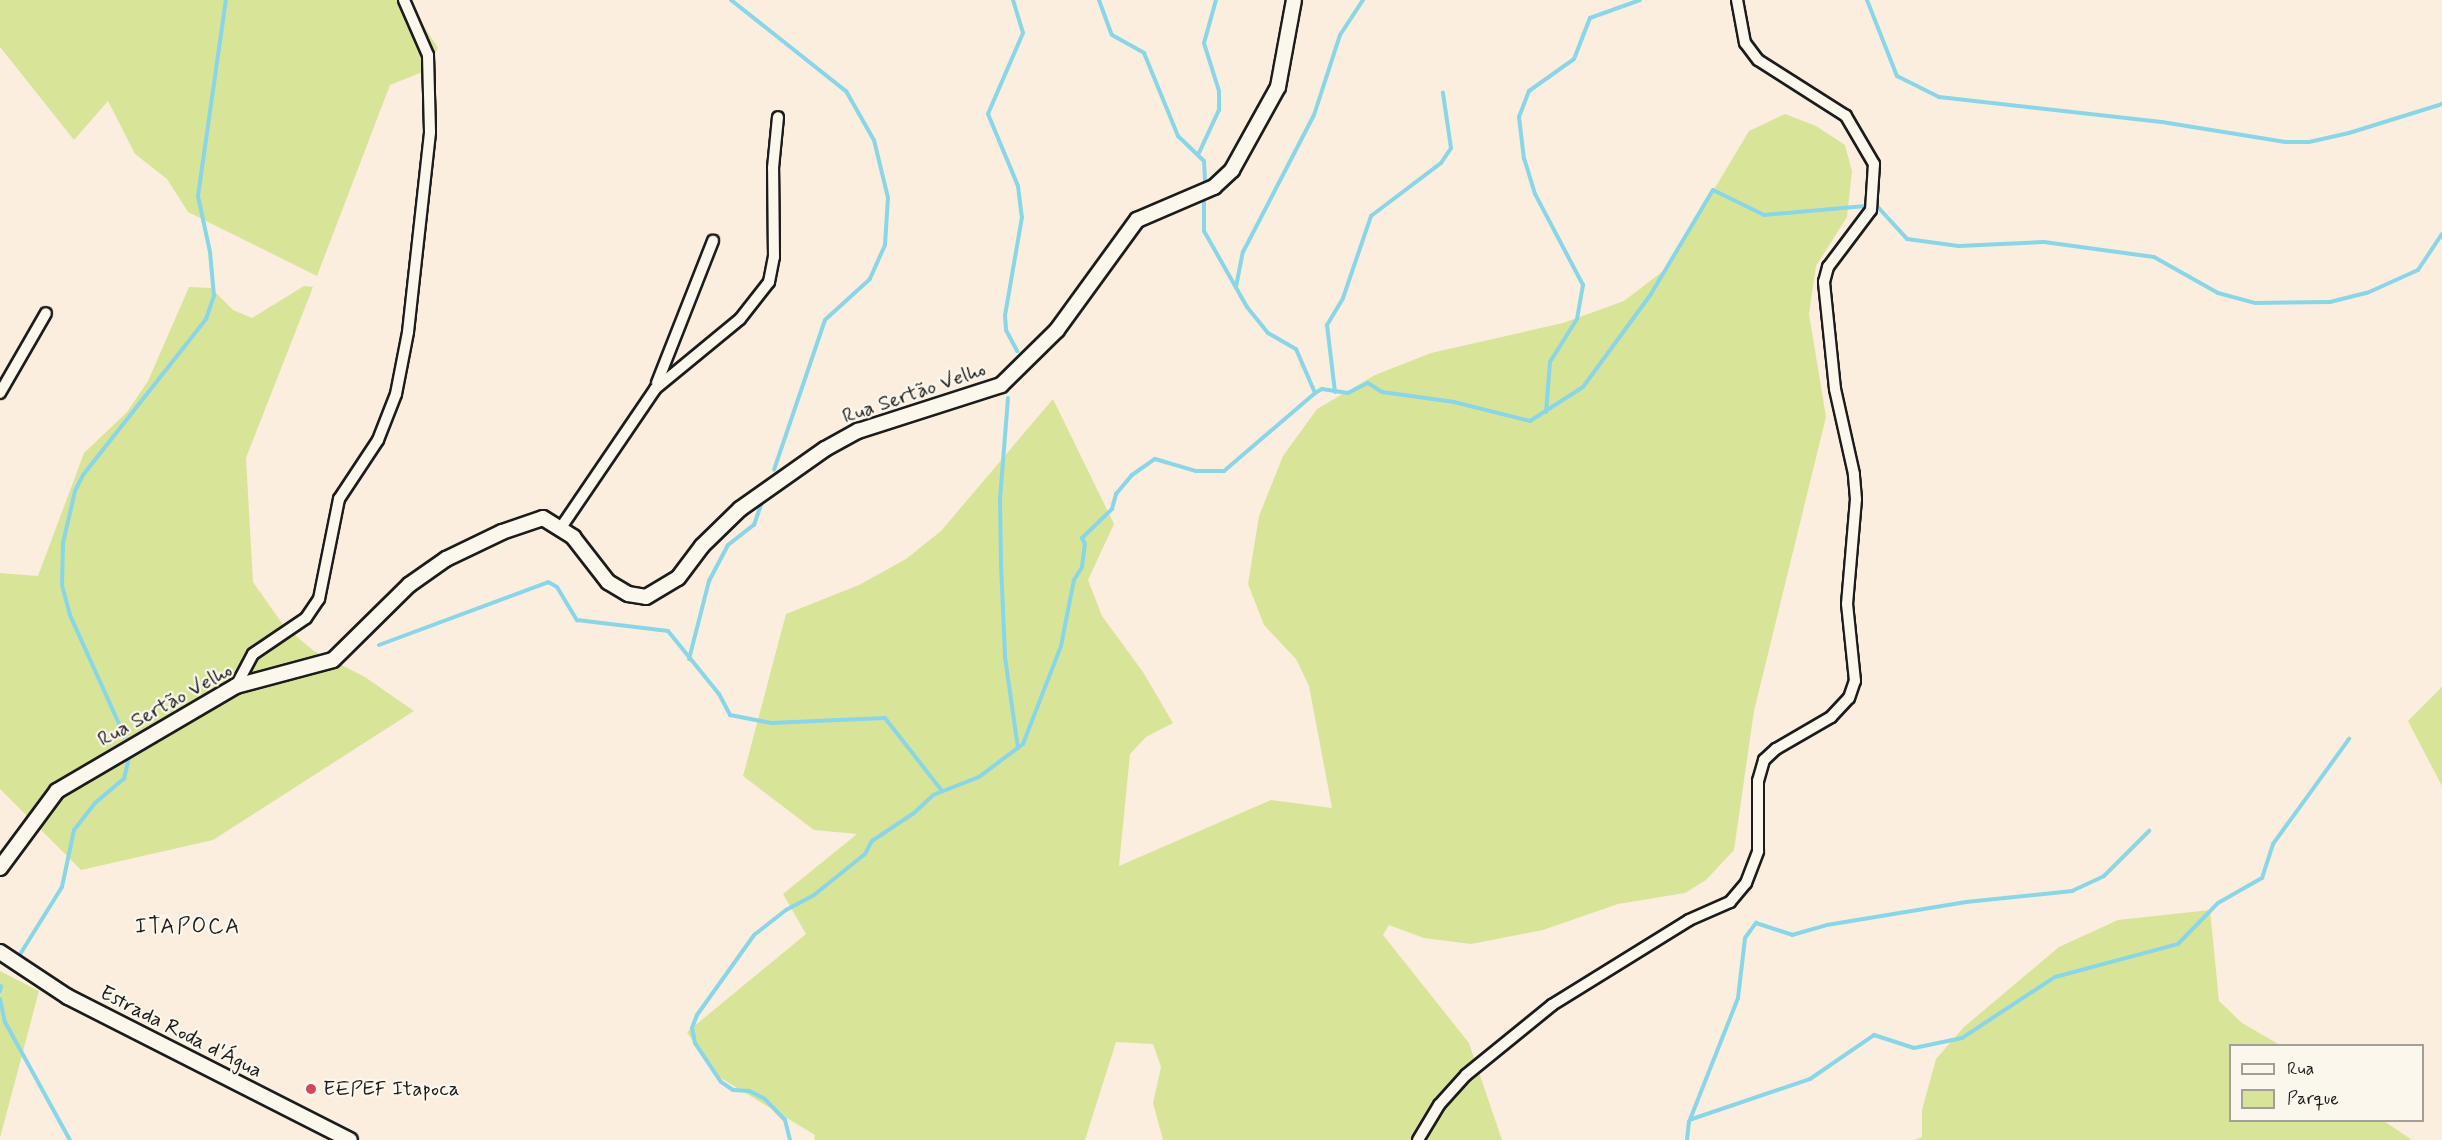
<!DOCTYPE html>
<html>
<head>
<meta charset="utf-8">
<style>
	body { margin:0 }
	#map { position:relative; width:2442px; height:1140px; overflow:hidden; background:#fbeede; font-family:Mynerve,sans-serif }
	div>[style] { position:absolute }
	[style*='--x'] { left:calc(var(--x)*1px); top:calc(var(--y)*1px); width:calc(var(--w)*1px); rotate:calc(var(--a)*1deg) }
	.green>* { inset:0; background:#d8e598 }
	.stream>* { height:4px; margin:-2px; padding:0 2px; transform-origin:2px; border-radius:2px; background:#89d6e8 }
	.roads { filter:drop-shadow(2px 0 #1c1c1c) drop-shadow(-2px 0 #1c1c1c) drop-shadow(0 2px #1c1c1c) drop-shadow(0 -2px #1c1c1c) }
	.minor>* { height:10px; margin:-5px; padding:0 5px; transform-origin:5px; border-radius:5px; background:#fbf7ec }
	.tertiary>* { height:14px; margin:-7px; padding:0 7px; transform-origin:7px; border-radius:7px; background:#fbf7ec }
	.dots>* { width:16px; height:16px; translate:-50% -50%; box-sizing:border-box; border:3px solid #fbf7ec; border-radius:50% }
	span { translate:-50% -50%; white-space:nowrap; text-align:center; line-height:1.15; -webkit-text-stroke:4.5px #fbf7ec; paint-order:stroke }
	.street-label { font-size:21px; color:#1c1c1c }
	.poi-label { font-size:21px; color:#1c1c1c }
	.left { translate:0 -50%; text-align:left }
	.neighbourhood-label { font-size:22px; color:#1c1c1c; letter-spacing:1.5px }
	.legend { position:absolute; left:2229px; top:1044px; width:195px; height:78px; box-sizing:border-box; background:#fbf7ec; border:2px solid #a29f99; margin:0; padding:8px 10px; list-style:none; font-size:18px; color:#1c1c1c }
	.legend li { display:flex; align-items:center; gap:12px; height:30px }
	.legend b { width:30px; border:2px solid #a29f99 }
</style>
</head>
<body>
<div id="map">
	<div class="green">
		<i style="clip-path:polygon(0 0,407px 0,438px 48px,425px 71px,390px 85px,317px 276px,188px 212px,167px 179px,135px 154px,108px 101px,74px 140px,0 47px)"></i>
		<i style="clip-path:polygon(1785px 114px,1816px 126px,1845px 145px,1852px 171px,1847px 217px,1816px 266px,1809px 314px,1826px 417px,1754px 711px,1734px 850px,1706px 880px,1685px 893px,1618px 904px,1543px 930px,1471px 944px,1424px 938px,1389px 925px,1383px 935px,1469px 1043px,1502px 1140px,1163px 1140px,1153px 1103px,1161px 1067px,1153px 1044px,1116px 1042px,1085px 1140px,814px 1140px,815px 1135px,714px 1074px,687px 1032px,806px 934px,783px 894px,857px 834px,814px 830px,743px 776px,786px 614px,859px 585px,906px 559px,941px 531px,1053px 399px,1114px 524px,1088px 580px,1102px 616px,1143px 672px,1173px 723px,1146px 737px,1130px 754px,1119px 866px,1271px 800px,1332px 808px,1309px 686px,1296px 659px,1264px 625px,1248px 584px,1259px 516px,1283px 456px,1317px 409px,1375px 375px,1431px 353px,1563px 323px,1624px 301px,1667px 268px,1749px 131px)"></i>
		<i style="clip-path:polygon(304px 286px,313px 287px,246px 458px,253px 582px,284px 626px,314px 651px,365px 677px,414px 711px,213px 840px,81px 870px,0 789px,0 573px,38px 576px,84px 453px,127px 412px,148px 381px,189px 287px,211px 288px,233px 310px,252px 318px)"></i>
		<i style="clip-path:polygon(2442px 687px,2442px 786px,2408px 721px)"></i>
		<i style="clip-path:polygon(2210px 910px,2219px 1001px,2242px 1023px,2280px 1045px,2230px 1046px,2230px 1120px,2384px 1121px,2412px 1140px,1914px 1140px,1922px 1137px,1922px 1110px,1936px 1059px,1964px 1027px,2059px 947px,2118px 920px)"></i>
		<i style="clip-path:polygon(0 971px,39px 991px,0 1138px)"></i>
	</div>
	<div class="stream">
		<i style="--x:731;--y:0;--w:147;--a:38.4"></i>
		<i style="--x:846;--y:91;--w:56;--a:60.3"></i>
		<i style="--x:874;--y:140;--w:60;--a:76.4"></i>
		<i style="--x:888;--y:198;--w:47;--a:93.7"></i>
		<i style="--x:885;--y:245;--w:37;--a:114"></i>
		<i style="--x:870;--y:279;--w:61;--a:137.7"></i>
		<i style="--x:825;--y:320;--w:158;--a:108.8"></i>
		<i style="--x:1013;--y:0;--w:34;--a:73"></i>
		<i style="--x:1023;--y:33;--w:88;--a:113.4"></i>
		<i style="--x:988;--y:114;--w:78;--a:67.4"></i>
		<i style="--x:1018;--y:186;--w:31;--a:83"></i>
		<i style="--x:1022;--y:217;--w:99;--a:99.8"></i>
		<i style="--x:1005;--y:315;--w:15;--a:86"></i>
		<i style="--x:1006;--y:330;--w:24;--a:62"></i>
		<i style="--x:1099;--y:0;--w:37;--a:70"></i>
		<i style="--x:1112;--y:35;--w:37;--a:29"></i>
		<i style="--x:1144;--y:53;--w:90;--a:67.7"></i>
		<i style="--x:1178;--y:136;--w:36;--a:44"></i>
		<i style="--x:1204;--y:161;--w:21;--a:87"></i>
		<i style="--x:1867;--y:0;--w:82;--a:68.5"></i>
		<i style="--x:1897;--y:76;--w:47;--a:26.6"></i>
		<i style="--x:1939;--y:97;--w:224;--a:6.4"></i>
		<i style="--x:2162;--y:122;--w:125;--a:9.2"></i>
		<i style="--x:2285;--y:142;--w:24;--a:0"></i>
		<i style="--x:2309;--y:142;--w:41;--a:-12.7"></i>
		<i style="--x:2349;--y:133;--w:97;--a:-17.3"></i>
		<i style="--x:1198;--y:155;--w:50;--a:-65"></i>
		<i style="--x:1219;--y:110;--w:19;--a:-90"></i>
		<i style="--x:1219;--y:91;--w:50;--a:-107.4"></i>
		<i style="--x:1204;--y:43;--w:45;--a:-74.4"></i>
		<i style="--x:1204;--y:202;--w:29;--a:90"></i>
		<i style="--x:1204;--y:231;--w:87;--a:60.5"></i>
		<i style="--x:1247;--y:307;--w:33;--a:51"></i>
		<i style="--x:1268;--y:333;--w:32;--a:30"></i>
		<i style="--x:1296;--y:349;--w:48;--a:66.6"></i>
		<i style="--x:1876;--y:205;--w:46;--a:47.6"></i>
		<i style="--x:1907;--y:239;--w:52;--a:7.7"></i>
		<i style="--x:1959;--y:246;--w:85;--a:-2.7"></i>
		<i style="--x:2044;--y:242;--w:111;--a:7.8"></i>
		<i style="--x:2154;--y:257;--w:73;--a:29.4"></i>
		<i style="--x:2218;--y:293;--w:38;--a:15"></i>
		<i style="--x:2255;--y:303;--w:75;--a:-0.8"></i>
		<i style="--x:2330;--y:302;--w:38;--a:-14"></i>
		<i style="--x:2367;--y:293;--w:56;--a:-24.3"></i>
		<i style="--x:2418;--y:270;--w:43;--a:-56.3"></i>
		<i style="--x:1236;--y:287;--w:36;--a:-79"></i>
		<i style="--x:1243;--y:252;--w:154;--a:-62.6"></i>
		<i style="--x:1314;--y:115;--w:84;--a:-72"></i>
		<i style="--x:1340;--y:35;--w:42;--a:-56.7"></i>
		<i style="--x:1335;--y:392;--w:67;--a:-96.8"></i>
		<i style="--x:1327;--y:325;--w:31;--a:-59"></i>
		<i style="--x:1343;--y:298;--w:87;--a:-71.1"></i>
		<i style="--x:1371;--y:216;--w:88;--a:-37.1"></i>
		<i style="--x:1441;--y:163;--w:18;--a:-56"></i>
		<i style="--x:1451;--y:148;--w:56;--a:-98.3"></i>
		<i style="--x:1008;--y:398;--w:101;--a:94.5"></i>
		<i style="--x:1000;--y:499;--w:65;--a:89.1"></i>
		<i style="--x:1001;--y:564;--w:93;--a:87.5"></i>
		<i style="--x:1005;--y:657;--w:92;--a:81.9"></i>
		<i style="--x:1546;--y:412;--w:50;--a:-85.4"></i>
		<i style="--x:1550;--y:362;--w:51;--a:-57.9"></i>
		<i style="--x:1577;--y:319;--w:35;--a:-80"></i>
		<i style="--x:1583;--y:285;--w:103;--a:-117.8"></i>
		<i style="--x:1535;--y:194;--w:37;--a:-107"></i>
		<i style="--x:1524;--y:159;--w:42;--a:-96.8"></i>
		<i style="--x:1519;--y:117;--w:28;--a:-69"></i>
		<i style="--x:1529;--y:91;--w:55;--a:-35.4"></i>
		<i style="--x:1574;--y:59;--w:44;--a:-68.7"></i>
		<i style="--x:1590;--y:18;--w:53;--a:-19.8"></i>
		<i style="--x:379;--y:645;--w:180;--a:-20.4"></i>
		<i style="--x:548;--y:582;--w:10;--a:29"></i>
		<i style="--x:557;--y:587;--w:39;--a:59"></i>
		<i style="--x:577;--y:620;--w:92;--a:6.9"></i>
		<i style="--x:668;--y:631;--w:81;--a:51"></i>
		<i style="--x:719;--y:694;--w:24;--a:62"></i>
		<i style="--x:730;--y:715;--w:42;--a:11"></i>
		<i style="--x:771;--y:723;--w:114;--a:-2.5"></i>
		<i style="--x:885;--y:718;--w:93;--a:52"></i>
		<i style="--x:689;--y:659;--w:81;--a:-75.6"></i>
		<i style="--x:709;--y:581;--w:41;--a:-62.2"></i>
		<i style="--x:728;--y:545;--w:33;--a:-38"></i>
		<i style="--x:754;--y:525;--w:28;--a:-71"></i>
		<i style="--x:125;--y:737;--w:134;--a:-114.3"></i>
		<i style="--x:70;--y:615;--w:31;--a:-105"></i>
		<i style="--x:62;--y:585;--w:42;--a:-88.6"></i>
		<i style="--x:63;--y:543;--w:53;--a:-77"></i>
		<i style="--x:75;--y:491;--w:18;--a:-63"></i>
		<i style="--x:83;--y:475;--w:199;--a:-51.7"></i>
		<i style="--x:206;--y:319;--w:24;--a:-71"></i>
		<i style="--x:214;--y:296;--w:44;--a:-95.2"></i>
		<i style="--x:210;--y:252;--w:57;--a:-102.1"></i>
		<i style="--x:198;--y:196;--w:198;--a:-81.9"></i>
		<i style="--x:19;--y:956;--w:81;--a:-58.1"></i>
		<i style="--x:62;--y:887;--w:58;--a:-78.1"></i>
		<i style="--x:74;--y:830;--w:34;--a:-52"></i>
		<i style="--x:95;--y:803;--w:38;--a:-40"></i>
		<i style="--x:124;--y:779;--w:26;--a:-77"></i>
		<i style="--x:0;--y:991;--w:5;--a:-79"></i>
		<i style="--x:0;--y:999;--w:24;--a:78"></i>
		<i style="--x:5;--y:1022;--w:135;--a:61.2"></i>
		<i style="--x:1692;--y:1119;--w:125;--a:-18.7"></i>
		<i style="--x:1810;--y:1079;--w:78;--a:-34.5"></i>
		<i style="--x:1874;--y:1035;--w:42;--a:18"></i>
		<i style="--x:1914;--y:1048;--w:49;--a:-11.8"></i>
		<i style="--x:1962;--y:1038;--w:111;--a:-33.3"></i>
		<i style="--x:2055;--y:977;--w:127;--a:-15"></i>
		<i style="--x:2178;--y:944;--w:57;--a:-45.7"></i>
		<i style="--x:2218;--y:903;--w:51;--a:-29.6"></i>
		<i style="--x:2262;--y:878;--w:36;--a:-72"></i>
		<i style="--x:2273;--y:844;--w:130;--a:-54.1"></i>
		<i style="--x:790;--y:1140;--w:21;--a:-104"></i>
		<i style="--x:785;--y:1120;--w:29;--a:-134"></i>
		<i style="--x:765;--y:1099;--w:18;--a:-153"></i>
		<i style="--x:749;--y:1091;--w:16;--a:-176"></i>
		<i style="--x:733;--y:1090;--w:14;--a:-146"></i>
		<i style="--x:721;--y:1082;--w:47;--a:-123.7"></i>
		<i style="--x:695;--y:1043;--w:15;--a:-101"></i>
		<i style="--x:692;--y:1028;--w:14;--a:-69"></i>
		<i style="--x:697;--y:1015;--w:98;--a:-54.5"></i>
		<i style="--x:754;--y:935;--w:41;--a:-38"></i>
		<i style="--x:786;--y:910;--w:32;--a:-28"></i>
		<i style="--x:814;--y:895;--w:65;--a:-38.8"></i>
		<i style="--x:865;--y:854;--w:15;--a:-62"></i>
		<i style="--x:872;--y:841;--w:50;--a:-33.7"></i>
		<i style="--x:914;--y:813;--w:26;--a:-43"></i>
		<i style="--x:933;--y:795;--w:49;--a:-21.4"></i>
		<i style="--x:979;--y:777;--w:55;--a:-36.9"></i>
		<i style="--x:1023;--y:744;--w:105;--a:-68.8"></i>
		<i style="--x:1061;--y:646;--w:67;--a:-78.9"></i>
		<i style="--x:1074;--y:580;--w:15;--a:-58"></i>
		<i style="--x:1082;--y:567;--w:23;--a:-83"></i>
		<i style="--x:1085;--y:544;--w:7;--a:-117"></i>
		<i style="--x:1082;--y:538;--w:42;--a:-44"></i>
		<i style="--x:1112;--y:509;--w:16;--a:-75"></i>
		<i style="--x:1116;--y:494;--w:25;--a:-50"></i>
		<i style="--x:1132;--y:475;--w:28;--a:-35"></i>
		<i style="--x:1155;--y:459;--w:43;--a:16.3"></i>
		<i style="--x:1196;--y:471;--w:28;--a:0"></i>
		<i style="--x:1224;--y:471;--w:120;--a:-40.6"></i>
		<i style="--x:1315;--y:393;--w:8;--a:-30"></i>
		<i style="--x:1322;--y:389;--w:26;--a:9"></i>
		<i style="--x:1348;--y:393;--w:22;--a:-27"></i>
		<i style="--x:1368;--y:383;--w:17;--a:33"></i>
		<i style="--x:1382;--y:392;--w:73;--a:7.9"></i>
		<i style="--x:1454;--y:402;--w:78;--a:14"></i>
		<i style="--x:1530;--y:421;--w:63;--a:-32.7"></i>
		<i style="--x:1583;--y:387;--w:115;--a:-53.8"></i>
		<i style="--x:1651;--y:294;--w:121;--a:-59.2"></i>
		<i style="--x:1713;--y:190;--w:57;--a:26.1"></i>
		<i style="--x:1764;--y:215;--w:102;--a:-5"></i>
		<i style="--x:1687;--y:1140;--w:18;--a:-84"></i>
		<i style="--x:1689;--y:1122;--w:133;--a:-68.4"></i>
		<i style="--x:1738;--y:998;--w:60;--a:-83.3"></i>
		<i style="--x:1745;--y:938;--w:19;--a:-54"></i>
		<i style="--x:1756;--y:923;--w:38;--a:18"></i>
		<i style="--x:1792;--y:935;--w:36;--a:-16"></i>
		<i style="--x:1827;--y:925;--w:141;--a:-9.4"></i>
		<i style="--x:1966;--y:902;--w:107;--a:-5.9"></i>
		<i style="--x:2072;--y:891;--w:35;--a:-25"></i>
		<i style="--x:2104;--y:876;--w:64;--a:-45"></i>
	</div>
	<div class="roads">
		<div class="minor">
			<i style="--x:657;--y:383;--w:153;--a:-68.5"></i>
			<i style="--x:0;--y:393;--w:92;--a:-60.1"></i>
			<i style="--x:560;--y:529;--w:169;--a:-55.8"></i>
			<i style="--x:655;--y:389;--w:110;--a:-39.5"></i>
			<i style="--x:740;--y:319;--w:47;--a:-51.9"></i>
			<i style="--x:769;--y:282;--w:25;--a:-79"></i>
			<i style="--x:774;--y:257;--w:89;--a:-90.6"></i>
			<i style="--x:773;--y:168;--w:51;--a:-84.4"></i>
			<i style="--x:236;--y:686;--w:36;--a:-62"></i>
			<i style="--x:253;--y:654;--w:64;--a:-34.2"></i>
			<i style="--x:306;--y:618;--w:23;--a:-56"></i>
			<i style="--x:319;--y:599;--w:102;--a:-78.7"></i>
			<i style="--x:339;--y:499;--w:71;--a:-56.5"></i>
			<i style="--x:378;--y:440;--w:49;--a:-68.6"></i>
			<i style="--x:396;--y:394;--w:63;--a:-79"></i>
			<i style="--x:408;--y:332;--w:201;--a:-83.7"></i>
			<i style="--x:430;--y:132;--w:77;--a:-91.5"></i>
			<i style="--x:428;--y:55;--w:60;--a:-113.6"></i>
			<i style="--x:1418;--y:1140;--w:41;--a:-59"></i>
			<i style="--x:1439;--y:1105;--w:40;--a:-48"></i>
			<i style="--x:1466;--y:1075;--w:111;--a:-39.1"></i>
			<i style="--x:1552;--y:1005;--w:161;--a:-31.8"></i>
			<i style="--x:1689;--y:920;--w:45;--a:-23.7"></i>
			<i style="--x:1730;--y:902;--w:25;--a:-50"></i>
			<i style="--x:1746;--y:883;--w:34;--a:-69"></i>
			<i style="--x:1758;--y:851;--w:70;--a:-90"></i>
			<i style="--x:1758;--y:781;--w:22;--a:-74"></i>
			<i style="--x:1764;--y:760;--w:16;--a:-43"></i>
			<i style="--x:1776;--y:749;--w:64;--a:-30.2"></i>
			<i style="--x:1831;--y:717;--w:26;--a:-47"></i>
			<i style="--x:1849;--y:698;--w:18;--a:-71"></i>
			<i style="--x:1855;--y:681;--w:77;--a:-95.9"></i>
			<i style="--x:1847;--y:604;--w:105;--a:-85.1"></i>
			<i style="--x:1856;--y:499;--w:25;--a:-95"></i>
			<i style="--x:1854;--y:474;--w:87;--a:-102.6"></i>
			<i style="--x:1835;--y:389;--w:108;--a:-95.9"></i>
			<i style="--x:1824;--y:282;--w:16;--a:-75"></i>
			<i style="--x:1828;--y:267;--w:71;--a:-53"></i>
			<i style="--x:1871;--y:210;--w:46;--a:-86.3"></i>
			<i style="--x:1874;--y:164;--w:56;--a:-120.3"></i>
			<i style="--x:1846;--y:116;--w:104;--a:-147.5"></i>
			<i style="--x:1758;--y:60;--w:21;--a:-127"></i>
			<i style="--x:1745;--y:43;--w:44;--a:-100.5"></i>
		</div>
		<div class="tertiary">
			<i style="--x:0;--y:868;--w:96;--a:-53.5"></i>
			<i style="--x:57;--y:791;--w:208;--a:-30.4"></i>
			<i style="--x:236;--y:686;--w:100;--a:-15"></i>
			<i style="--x:333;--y:660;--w:107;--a:-44.6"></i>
			<i style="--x:409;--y:585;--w:45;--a:-35.1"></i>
			<i style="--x:446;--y:559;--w:62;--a:-25.7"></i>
			<i style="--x:502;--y:532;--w:43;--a:-18.9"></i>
			<i style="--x:543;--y:518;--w:36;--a:32"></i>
			<i style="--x:573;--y:537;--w:57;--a:52.1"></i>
			<i style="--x:608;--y:582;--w:23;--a:31"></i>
			<i style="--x:628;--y:594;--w:18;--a:9"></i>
			<i style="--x:646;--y:597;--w:37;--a:-31"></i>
			<i style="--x:678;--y:578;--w:40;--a:-53"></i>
			<i style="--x:702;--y:546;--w:53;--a:-44.2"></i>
			<i style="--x:740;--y:509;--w:104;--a:-35.2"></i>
			<i style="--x:825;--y:449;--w:38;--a:-29"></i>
			<i style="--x:858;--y:431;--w:150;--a:-17.8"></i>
			<i style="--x:1001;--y:385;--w:78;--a:-44.5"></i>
			<i style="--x:1057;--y:330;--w:136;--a:-54"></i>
			<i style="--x:1137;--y:220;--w:84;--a:-23.2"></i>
			<i style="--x:1214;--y:187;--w:25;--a:-43"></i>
			<i style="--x:1232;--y:170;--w:95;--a:-61"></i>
			<i style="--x:1278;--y:87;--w:88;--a:-79.6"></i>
			<i style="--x:0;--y:952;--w:82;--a:33.5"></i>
			<i style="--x:68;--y:997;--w:316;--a:26.9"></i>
		</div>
	</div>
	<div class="dots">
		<i style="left:311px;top:1089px;background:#d1495b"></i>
	</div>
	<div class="street-label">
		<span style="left:914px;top:393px;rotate:-19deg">Rua Sertão Velho</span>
		<span style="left:165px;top:705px;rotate:-29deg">Rua Sertão Velho</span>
		<span style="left:181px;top:1032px;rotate:27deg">Estrada Roda d'Água</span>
	</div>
	<div class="poi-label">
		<span class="left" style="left:323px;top:1089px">EEPEF Itapoca</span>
	</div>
	<div class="neighbourhood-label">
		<span style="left:188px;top:928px">ITAPOCA</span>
	</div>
	<ul class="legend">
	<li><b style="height:8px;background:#fbf7ec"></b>Rua</li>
	<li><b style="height:16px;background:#d8e598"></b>Parque</li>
	</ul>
</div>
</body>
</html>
